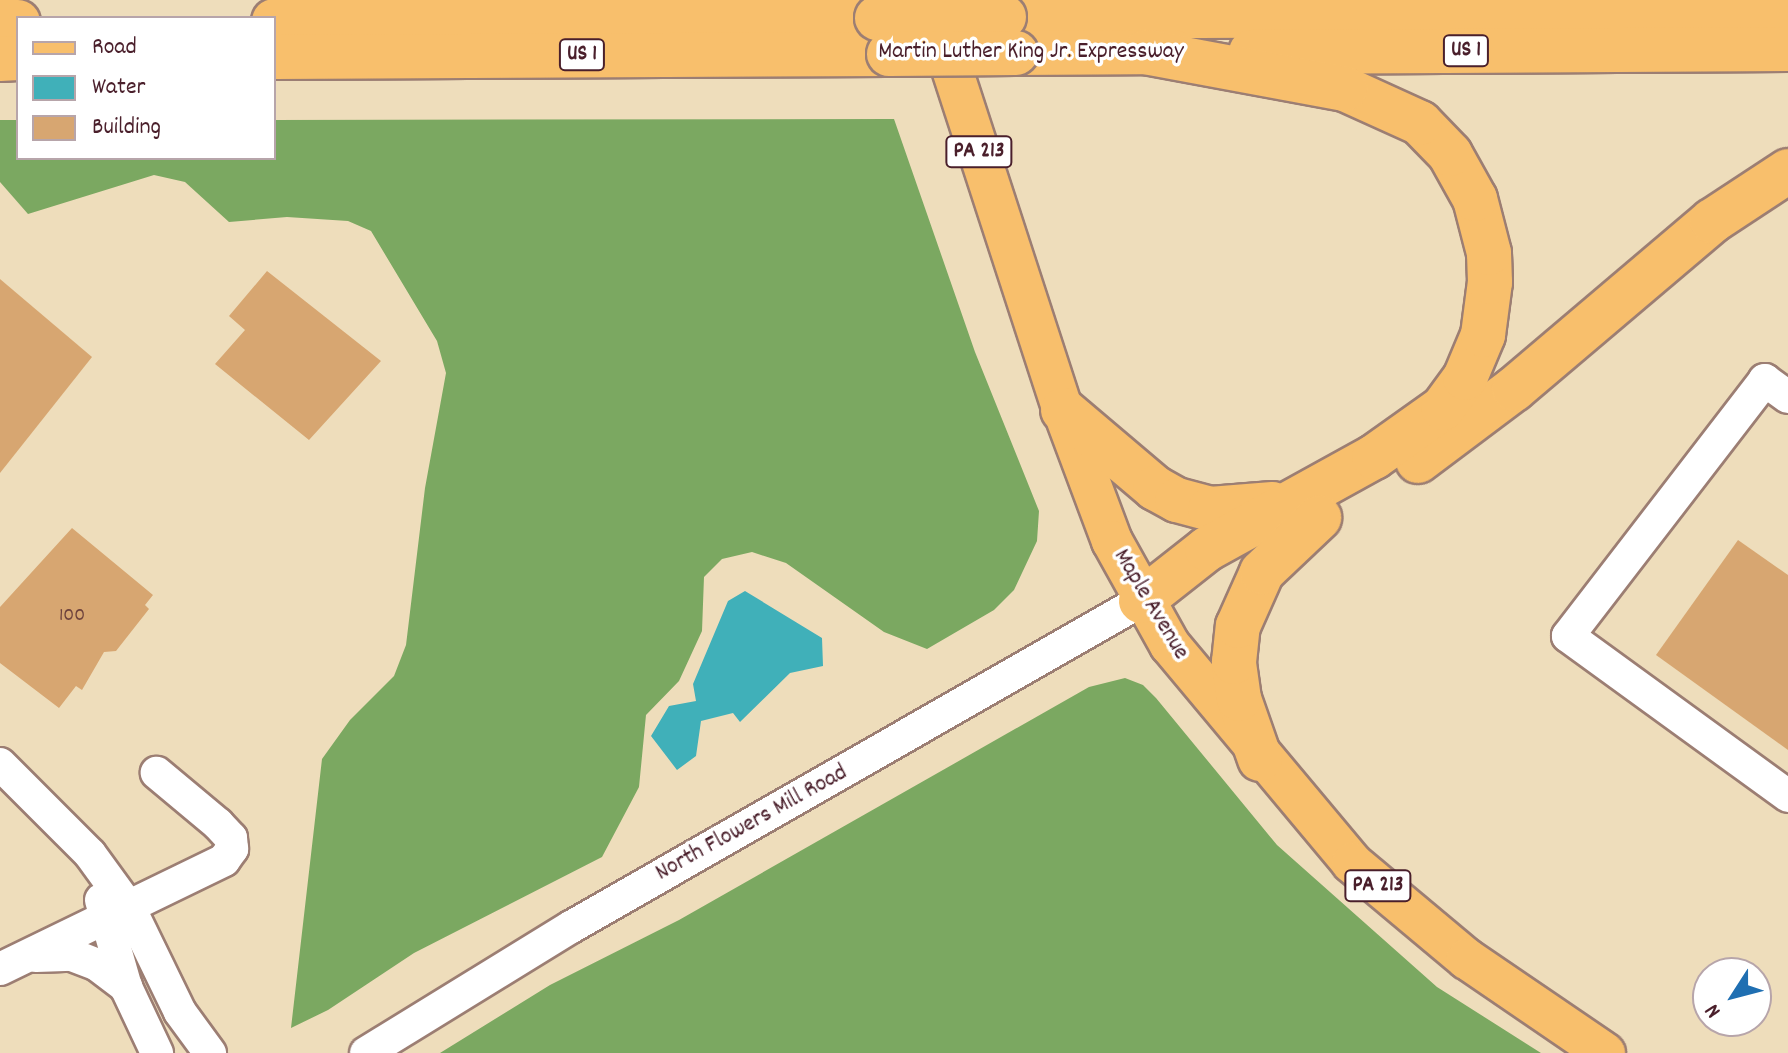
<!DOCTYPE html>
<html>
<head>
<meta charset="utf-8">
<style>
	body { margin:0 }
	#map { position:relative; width:1788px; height:1053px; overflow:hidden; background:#edb; font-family:Dekko,sans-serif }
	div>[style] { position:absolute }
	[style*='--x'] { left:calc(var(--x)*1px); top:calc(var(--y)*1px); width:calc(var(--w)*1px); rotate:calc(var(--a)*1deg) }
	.forest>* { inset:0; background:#7ba861 }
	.water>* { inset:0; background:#40b0b9 }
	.building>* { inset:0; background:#d7a671 }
	.roads { filter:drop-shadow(2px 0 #9c7e73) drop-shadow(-2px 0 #9c7e73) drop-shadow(0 2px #9c7e73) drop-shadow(0 -2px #9c7e73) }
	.minor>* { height:32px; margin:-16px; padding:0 16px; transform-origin:16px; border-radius:16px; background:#fff }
	.major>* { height:40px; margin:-20px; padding:0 20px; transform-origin:20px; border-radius:20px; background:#f8bf6c }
	.highway>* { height:44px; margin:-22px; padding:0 22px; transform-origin:22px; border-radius:22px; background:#f8bf6c }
	.bridges { filter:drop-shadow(2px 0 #9c7e73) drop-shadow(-2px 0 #9c7e73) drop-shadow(0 2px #9c7e73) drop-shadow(0 -2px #9c7e73) }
	.highway-bridge>* { height:44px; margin:-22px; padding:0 22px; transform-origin:22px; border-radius:22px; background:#f8bf6c }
	span { translate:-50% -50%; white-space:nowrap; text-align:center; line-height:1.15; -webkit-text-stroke:7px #fff; paint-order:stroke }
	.number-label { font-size:20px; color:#6d413c }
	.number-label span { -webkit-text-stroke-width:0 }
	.shield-label span { padding:2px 6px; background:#fff; border:2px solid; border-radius:6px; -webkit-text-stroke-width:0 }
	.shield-label { font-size:22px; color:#4a1f2b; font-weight:700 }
	.street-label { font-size:24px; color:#4a1f2b }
	.legend { position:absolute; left:16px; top:16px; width:260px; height:144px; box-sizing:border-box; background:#fff; border:2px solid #b7a5aa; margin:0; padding:10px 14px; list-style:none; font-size:24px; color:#4a1f2b }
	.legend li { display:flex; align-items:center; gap:16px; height:40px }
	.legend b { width:40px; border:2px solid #b7a5aa }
	.north { position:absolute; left:1692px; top:957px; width:80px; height:80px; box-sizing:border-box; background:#fff; border:2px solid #b7a5aa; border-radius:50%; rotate:234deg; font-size:22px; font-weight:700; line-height:32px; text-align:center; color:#4a1f2b }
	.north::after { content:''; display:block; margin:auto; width:28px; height:36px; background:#1f6fb2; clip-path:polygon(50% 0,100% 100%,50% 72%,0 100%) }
</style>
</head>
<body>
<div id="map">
	<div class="forest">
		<i style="clip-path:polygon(894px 119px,975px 352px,1039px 511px,1037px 541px,1014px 590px,994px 610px,927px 649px,884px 632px,786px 563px,752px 552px,722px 559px,704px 577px,702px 631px,679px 681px,646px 715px,639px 787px,602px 857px,414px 953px,328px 1010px,291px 1028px,322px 759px,350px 720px,394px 676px,406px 645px,425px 488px,446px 373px,437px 341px,371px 231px,348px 221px,287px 217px,229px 222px,185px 182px,154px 175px,28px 214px,0 182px,0 120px,18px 120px,18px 158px,274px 158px,274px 120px)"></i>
		<i style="clip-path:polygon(1125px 678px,1143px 685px,1156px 698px,1277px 845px,1437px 987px,1541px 1053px,440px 1053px,550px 985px,679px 920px,1089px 687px)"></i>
	</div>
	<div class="water">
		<i style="clip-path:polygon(745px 591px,822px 638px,823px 666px,790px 673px,740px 722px,733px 713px,701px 721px,696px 756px,677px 770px,651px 736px,669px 706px,696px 701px,693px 684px,728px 601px)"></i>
	</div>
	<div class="building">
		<i style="clip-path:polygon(267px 271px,381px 361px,309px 440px,215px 364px,245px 330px,229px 316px)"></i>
		<i style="clip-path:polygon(0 279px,92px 357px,0 473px)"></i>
		<i style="clip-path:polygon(72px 528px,153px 595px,145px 605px,149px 609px,116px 651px,104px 652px,82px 690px,76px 686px,59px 708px,0 663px,0 607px)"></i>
		<i style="clip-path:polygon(1738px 540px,1788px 575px,1788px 750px,1656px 655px)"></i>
	</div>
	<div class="roads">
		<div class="minor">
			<i style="--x:1788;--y:397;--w:29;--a:-144"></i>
			<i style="--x:1765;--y:380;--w:323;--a:127.6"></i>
			<i style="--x:1568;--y:636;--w:272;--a:36"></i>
			<i style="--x:0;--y:764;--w:127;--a:45"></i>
			<i style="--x:90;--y:854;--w:68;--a:54"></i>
			<i style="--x:130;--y:909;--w:114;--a:64.1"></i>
			<i style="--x:180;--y:1012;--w:51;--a:53.8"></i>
			<i style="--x:101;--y:900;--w:91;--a:74"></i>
			<i style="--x:126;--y:987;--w:73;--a:64.8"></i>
			<i style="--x:36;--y:956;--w:36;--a:-2"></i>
			<i style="--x:72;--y:955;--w:26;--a:21"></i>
			<i style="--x:96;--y:964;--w:38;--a:37"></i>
			<i style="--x:0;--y:969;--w:249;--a:-25.9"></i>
			<i style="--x:224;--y:860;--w:14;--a:-54"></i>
			<i style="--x:232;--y:849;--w:11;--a:-95"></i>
			<i style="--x:231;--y:838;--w:19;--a:-133"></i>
			<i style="--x:218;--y:824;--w:80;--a:-140.1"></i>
			<i style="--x:366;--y:1053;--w:241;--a:-31.6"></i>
			<i style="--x:571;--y:927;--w:657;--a:-29.77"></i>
		</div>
		<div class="major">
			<i style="--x:937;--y:23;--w:407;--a:72"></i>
			<i style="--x:1063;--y:410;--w:140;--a:69.5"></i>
			<i style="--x:1112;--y:541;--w:119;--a:60.9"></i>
			<i style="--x:1170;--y:645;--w:284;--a:50.1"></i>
			<i style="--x:1352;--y:863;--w:150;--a:39.9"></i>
			<i style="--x:1467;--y:959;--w:167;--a:34.3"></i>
		</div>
		<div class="highway">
			<i style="--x:1004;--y:17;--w:784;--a:-0.29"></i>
			<i style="--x:274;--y:21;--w:603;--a:-0.29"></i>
			<i style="--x:0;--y:22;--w:18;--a:0"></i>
			<i style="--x:1251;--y:52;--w:537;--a:-0.32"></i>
			<i style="--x:1016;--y:53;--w:158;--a:-0.4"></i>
			<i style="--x:274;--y:57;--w:615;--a:-0.28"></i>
			<i style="--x:0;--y:59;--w:18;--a:-3"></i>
			<i style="--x:1063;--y:410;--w:121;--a:40.3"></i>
			<i style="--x:1155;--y:488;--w:25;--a:29"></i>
			<i style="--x:1177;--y:500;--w:34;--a:15"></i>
			<i style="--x:1210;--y:509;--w:63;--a:-4.5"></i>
			<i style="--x:1418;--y:461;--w:120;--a:-36.9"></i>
			<i style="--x:1514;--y:389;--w:260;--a:-40.3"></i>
			<i style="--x:1712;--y:221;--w:91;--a:-33.3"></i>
			<i style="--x:1141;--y:601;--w:84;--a:-38.2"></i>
			<i style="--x:1207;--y:549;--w:191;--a:-28.9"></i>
			<i style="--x:1374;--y:457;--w:85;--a:-35.4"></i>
			<i style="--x:1443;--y:408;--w:37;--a:-54"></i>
			<i style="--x:1465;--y:378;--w:47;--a:-67.3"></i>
			<i style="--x:1483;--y:335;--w:53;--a:-82.5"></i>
			<i style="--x:1490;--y:282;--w:29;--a:-92"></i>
			<i style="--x:1489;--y:253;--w:56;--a:-104.5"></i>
			<i style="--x:1475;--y:199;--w:51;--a:-119.1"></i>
			<i style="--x:1450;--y:154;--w:43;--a:-134.1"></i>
			<i style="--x:1420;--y:123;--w:82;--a:-155.6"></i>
			<i style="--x:1345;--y:89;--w:203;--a:-169.5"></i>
			<i style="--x:1260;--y:759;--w:64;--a:-109.3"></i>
			<i style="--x:1239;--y:699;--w:37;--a:-98"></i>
			<i style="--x:1234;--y:662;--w:36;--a:-84"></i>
			<i style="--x:1238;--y:626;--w:59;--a:-66"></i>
			<i style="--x:1262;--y:572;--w:79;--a:-43.5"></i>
		</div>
	</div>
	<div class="bridges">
		<div class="highway-bridge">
			<i style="--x:877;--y:18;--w:127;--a:-0.5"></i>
			<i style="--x:889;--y:54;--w:127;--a:-0.5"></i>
		</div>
	</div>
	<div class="number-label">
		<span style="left:72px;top:616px">100</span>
	</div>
	<div class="shield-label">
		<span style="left:1466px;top:51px">US 1</span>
		<span style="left:582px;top:55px">US 1</span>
		<span style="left:979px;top:152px">PA 213</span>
		<span style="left:1378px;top:886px">PA 213</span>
	</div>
	<div class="street-label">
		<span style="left:1031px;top:53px">Martin Luther King Jr. Expressway</span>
		<span style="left:1150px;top:605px;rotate:59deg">Maple Avenue</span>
		<span style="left:752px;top:824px;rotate:-29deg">North Flowers Mill Road</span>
	</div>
	<ul class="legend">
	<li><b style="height:10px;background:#f8bf6c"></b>Road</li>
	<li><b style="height:22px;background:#40b0b9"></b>Water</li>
	<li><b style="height:22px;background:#d7a671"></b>Building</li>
	</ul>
	<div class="north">N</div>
</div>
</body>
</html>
